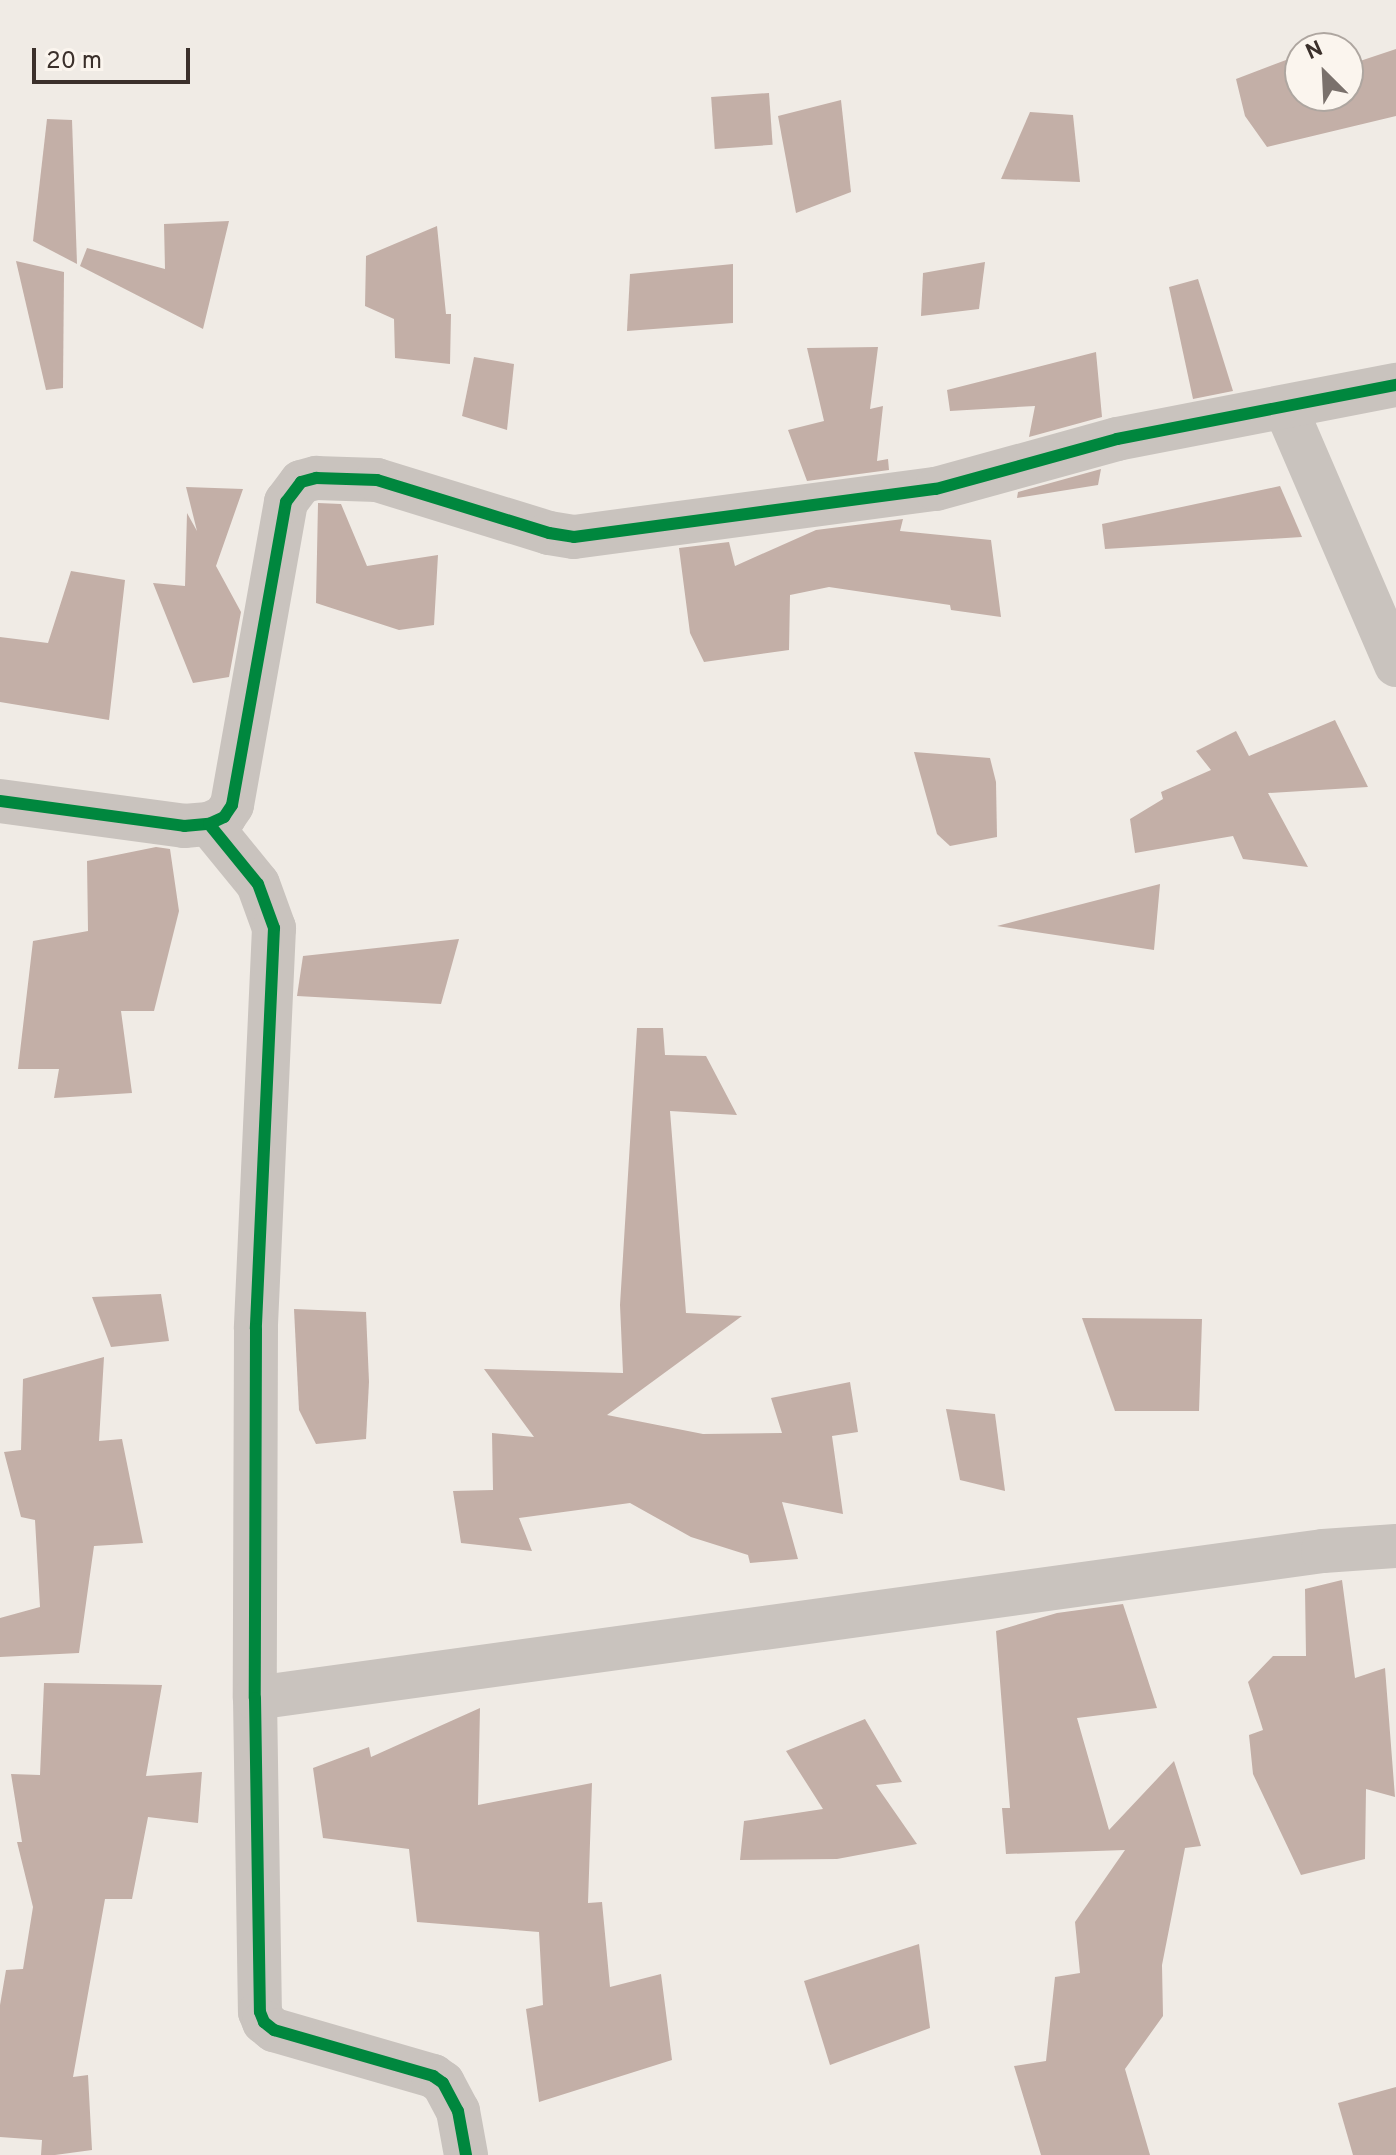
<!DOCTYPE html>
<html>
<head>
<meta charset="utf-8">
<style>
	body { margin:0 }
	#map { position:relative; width:1396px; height:2155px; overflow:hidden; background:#f0ebe5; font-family:Overpass,sans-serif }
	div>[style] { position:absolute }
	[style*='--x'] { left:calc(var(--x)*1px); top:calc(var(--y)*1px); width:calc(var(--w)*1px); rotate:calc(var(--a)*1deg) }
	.building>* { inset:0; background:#c3afa7; transform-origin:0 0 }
	.minor>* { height:44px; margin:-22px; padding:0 22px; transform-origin:22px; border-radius:22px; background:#c9c3be }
	.cycleway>* { height:12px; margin:-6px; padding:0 6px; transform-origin:6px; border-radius:6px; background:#00873e }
	span { translate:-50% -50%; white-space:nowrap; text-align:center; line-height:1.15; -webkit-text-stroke:8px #fbf5ee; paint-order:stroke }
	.north { position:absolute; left:1284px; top:32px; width:80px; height:80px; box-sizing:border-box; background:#fbf5ee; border:2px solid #aea6a0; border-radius:50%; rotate:336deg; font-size:22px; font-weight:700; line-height:32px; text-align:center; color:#3b302b }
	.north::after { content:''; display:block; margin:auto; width:28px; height:36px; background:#7a716c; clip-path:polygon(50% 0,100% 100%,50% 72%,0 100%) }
	.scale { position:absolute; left:32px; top:48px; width:158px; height:36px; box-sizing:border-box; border:4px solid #3b302b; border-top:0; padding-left:10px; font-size:24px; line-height:28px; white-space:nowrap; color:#3b302b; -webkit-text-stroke:6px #fbf5ee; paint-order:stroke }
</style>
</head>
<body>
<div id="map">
	<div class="building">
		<i style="clip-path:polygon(1396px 49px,1396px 116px,1267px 147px,1245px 116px,1236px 79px,1294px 57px,1300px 67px,1300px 96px,1348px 96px,1348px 65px)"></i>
		<i style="left:769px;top:93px;width:52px;height:58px;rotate:86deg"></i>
		<i style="clip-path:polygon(841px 100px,851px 192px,796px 213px,778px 116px)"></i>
		<i style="clip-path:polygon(1030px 112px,1073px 115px,1080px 182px,1001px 179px)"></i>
		<i style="clip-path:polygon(47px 119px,72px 120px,77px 264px,33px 241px)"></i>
		<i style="clip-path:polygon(229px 221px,203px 329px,80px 266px,87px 248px,165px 269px,164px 224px)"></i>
		<i style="clip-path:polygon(437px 226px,446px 314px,451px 314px,450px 364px,395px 358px,394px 319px,365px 306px,366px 256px)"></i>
		<i style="clip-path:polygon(16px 261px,64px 272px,63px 388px,46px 390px)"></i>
		<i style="clip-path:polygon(985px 262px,979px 309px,921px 316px,923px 273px)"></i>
		<i style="clip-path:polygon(733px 264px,733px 323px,627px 331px,630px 274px)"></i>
		<i style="clip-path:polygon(1198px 279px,1233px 391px,1193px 399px,1169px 287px)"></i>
		<i style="clip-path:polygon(878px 347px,870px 409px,883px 406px,877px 461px,888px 459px,889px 470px,807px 481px,788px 430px,824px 421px,807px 348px)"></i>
		<i style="clip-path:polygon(1096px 352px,1102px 417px,1029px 437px,1035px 406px,950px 411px,947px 390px)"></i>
		<i style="clip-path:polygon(474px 357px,514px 364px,507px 430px,462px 416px)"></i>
		<i style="clip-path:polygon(1101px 469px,1098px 485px,1017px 498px,1018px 492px)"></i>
		<i style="clip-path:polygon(1280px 486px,1302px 537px,1105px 549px,1102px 524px)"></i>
		<i style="clip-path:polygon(186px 487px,243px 489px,216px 566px,241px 612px,229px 677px,193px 683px,153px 583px,185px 586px,187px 513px,197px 531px)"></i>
		<i style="clip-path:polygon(318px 503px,341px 504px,367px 566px,438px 555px,434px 625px,399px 630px,316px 603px)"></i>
		<i style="clip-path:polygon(903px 519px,900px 531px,991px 540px,1001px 617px,951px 610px,950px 605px,829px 587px,790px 595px,789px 650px,704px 662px,690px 633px,679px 548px,729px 542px,735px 566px,816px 530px)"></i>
		<i style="clip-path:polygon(71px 571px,125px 580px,109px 720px,0 702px,0 637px,48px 643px)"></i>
		<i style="clip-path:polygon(1335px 720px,1368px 787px,1268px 793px,1308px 867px,1243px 859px,1233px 836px,1135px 853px,1130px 819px,1163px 799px,1161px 792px,1211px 770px,1196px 751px,1236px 731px,1249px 756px)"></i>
		<i style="clip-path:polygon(914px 752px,990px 758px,996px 782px,997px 837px,950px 846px,937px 834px)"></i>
		<i style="clip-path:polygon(156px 847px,170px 849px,179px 911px,154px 1011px,121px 1011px,132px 1093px,54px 1098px,59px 1069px,18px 1069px,33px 941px,88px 931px,87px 861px)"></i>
		<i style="clip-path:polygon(1160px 884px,1154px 950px,997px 926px)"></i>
		<i style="clip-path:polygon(459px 939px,441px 1004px,297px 996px,303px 956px)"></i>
		<i style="clip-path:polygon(637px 1028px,663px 1028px,665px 1055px,706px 1056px,737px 1115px,670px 1111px,686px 1313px,742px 1316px,607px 1415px,703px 1434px,782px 1433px,771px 1398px,850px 1382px,858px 1432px,832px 1436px,843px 1514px,782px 1502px,798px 1559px,750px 1563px,748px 1555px,691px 1537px,630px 1503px,519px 1518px,532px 1551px,461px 1543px,453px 1491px,493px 1490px,492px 1433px,534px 1437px,484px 1369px,623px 1373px,620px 1305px)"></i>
		<i style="clip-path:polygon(161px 1294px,169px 1341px,111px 1347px,92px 1297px)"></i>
		<i style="clip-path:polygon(294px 1309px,366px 1312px,369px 1382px,366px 1439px,316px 1444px,299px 1410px)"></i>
		<i style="clip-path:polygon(1082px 1318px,1202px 1319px,1199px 1411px,1115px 1411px)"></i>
		<i style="clip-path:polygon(104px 1357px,99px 1441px,122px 1439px,143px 1543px,94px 1546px,79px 1653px,0 1657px,0 1618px,40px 1607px,35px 1520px,21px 1517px,4px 1452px,21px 1450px,23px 1379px)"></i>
		<i style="clip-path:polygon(946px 1409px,995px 1414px,1005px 1491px,960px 1480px)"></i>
		<i style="clip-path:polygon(1342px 1580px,1355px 1678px,1385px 1668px,1395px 1797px,1366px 1789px,1365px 1859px,1301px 1875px,1253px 1774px,1249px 1735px,1263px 1730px,1248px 1682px,1273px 1656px,1306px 1656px,1305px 1589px)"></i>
		<i style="clip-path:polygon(1123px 1604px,1157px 1708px,1077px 1718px,1109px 1830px,1174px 1761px,1201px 1846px,1185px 1848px,1162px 1965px,1163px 2016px,1125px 2069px,1150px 2155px,1041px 2155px,1014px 2066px,1046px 2061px,1055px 1977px,1080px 1973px,1075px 1922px,1125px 1850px,1006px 1854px,1002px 1808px,1010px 1808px,996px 1631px,1057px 1613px)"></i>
		<i style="clip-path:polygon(44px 1683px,162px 1685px,146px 1776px,202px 1772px,198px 1823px,148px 1817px,132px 1899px,105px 1899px,73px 2077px,88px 2075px,92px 2150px,55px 2155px,41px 2155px,42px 2140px,0 2137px,0 2005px,6px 1970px,23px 1969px,33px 1907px,17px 1842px,22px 1842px,11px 1774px,40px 1775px)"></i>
		<i style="clip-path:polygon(480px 1708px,478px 1805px,592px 1783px,588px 1903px,602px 1902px,610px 1987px,661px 1974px,672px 2060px,539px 2102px,526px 2009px,543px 2005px,539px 1932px,417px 1922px,409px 1849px,323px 1838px,313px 1768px,369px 1747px,371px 1757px)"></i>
		<i style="clip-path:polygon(865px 1719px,902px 1782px,876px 1785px,917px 1844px,837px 1859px,740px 1860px,744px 1821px,823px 1809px,786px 1751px)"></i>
		<i style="clip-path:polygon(919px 1944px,930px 2028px,830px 2065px,804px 1981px)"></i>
		<i style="clip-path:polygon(1396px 2087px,1396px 2155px,1353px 2155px,1338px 2103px)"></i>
	</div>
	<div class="minor">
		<i style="--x:1285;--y:407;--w:281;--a:66.7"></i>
		<i style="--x:0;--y:801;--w:186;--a:7.7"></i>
		<i style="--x:184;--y:826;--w:25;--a:-5"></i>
		<i style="--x:209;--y:824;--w:17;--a:-25"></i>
		<i style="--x:224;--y:817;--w:14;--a:-56"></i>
		<i style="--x:232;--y:805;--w:308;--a:-79.9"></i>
		<i style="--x:286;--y:502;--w:25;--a:-53"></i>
		<i style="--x:301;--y:482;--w:16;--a:-15"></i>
		<i style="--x:316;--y:478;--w:61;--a:1.9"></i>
		<i style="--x:377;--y:480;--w:180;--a:17.1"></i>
		<i style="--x:549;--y:533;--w:25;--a:9"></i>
		<i style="--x:574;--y:537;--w:365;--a:-7.6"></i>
		<i style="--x:936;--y:489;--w:188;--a:-15.4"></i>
		<i style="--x:1117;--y:439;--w:284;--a:-11"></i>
		<i style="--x:209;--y:824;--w:77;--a:50.8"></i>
		<i style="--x:258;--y:884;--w:47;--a:70"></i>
		<i style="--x:274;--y:928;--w:401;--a:92.6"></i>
		<i style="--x:256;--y:1329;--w:369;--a:90.2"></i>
		<i style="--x:255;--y:1698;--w:314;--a:89.1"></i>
		<i style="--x:260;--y:2012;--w:11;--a:68"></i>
		<i style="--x:264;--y:2022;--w:13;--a:39"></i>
		<i style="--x:274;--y:2030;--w:166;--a:16.1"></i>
		<i style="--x:433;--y:2076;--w:12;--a:35"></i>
		<i style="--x:443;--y:2083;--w:32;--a:62"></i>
		<i style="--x:458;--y:2111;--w:45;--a:79.7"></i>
		<i style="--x:255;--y:1698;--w:1078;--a:-7.84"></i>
		<i style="--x:1323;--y:1551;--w:73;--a:-3.9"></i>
	</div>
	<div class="cycleway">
		<i style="--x:0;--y:801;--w:186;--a:7.7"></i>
		<i style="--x:184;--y:826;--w:25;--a:-5"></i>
		<i style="--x:209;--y:824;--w:17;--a:-25"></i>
		<i style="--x:224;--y:817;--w:14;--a:-56"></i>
		<i style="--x:232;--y:805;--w:308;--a:-79.9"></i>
		<i style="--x:286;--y:502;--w:25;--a:-53"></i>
		<i style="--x:301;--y:482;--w:16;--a:-15"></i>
		<i style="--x:316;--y:478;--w:61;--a:1.9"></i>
		<i style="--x:377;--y:480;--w:180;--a:17.1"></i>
		<i style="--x:549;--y:533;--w:25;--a:9"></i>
		<i style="--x:574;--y:537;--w:365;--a:-7.6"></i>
		<i style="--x:936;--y:489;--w:188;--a:-15.4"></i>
		<i style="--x:1117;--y:439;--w:284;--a:-11"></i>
		<i style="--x:209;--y:824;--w:77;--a:50.8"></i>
		<i style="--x:258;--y:884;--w:47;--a:70"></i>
		<i style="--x:274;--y:928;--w:401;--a:92.6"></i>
		<i style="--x:256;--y:1329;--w:369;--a:90.2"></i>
		<i style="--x:255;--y:1698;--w:314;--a:89.1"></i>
		<i style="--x:260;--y:2012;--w:11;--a:68"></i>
		<i style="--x:264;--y:2022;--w:13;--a:39"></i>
		<i style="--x:274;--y:2030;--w:166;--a:16.1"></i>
		<i style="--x:433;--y:2076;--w:12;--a:35"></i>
		<i style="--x:443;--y:2083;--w:32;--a:62"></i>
		<i style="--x:458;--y:2111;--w:45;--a:79.7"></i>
	</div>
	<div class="north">N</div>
	<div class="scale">20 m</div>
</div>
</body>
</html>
